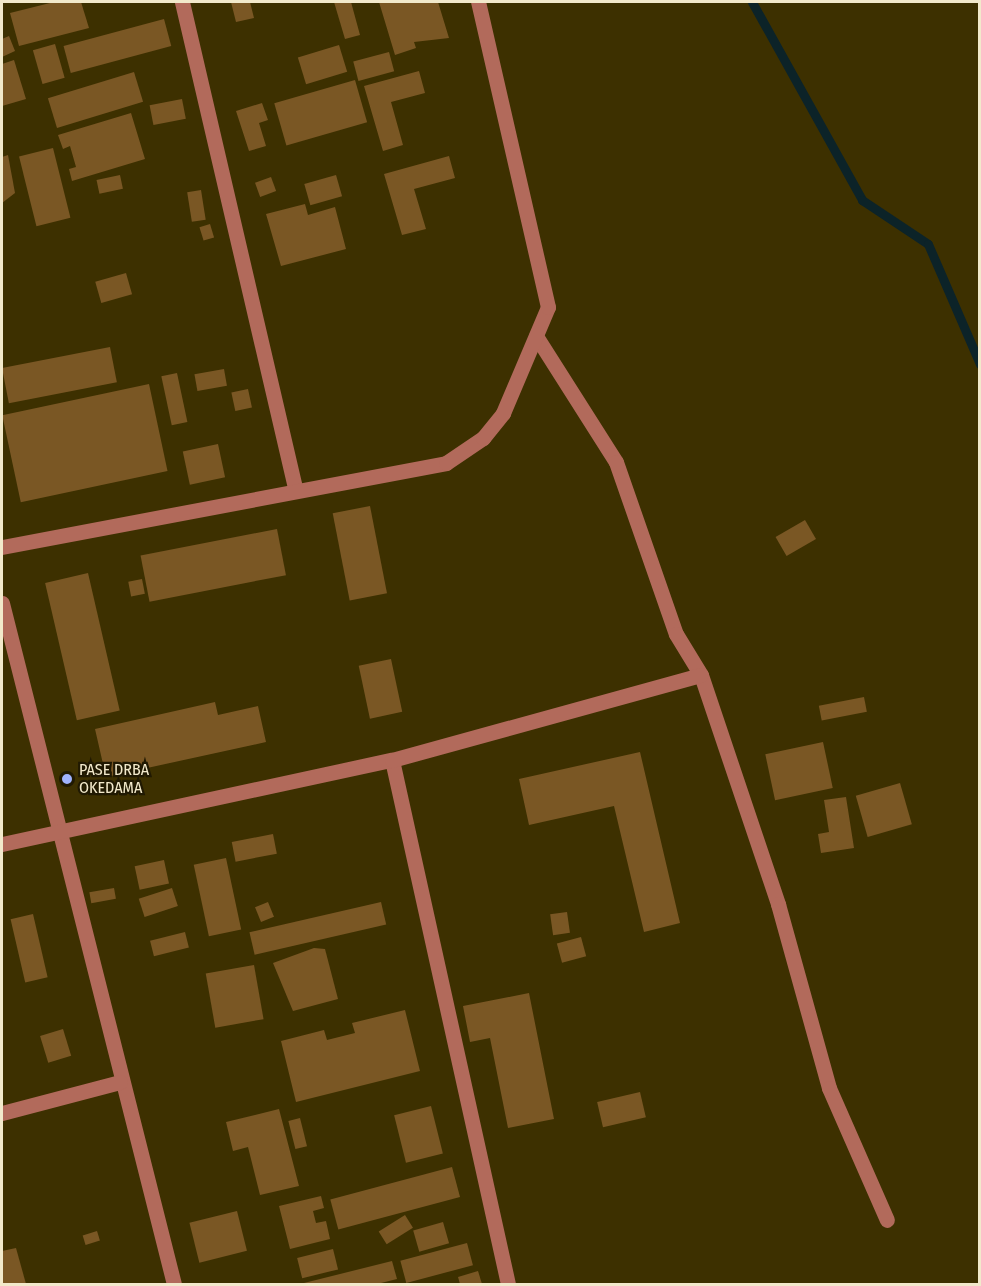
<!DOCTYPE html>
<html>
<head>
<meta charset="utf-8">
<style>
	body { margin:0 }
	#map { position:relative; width:981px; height:1286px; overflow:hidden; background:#3d3000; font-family:"Fira Sans Condensed",sans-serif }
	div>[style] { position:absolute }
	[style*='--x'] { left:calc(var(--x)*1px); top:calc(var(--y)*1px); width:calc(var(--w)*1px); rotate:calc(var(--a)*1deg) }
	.stream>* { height:9px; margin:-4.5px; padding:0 4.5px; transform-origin:4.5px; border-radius:4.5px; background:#0c2328 }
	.building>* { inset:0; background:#7a5724; transform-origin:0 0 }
	.minor>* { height:15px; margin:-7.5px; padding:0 7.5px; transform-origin:7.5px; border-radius:7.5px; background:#b26a5b }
	.dots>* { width:16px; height:16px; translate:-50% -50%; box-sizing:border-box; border:3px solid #201902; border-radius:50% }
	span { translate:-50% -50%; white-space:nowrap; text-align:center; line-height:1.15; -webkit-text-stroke:4.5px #201902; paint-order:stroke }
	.poi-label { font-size:16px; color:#f2e9cb }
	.left { translate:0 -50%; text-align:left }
	.frame { position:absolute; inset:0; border:3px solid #f2e9cb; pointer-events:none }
</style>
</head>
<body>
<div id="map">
	<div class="stream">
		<i style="--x:752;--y:2;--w:227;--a:60.9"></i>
		<i style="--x:862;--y:200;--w:79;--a:33.7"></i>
		<i style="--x:928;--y:244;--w:131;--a:66.6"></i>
	</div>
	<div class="building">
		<i style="clip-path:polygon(54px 2px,81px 2px,89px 28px,19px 46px,10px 13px)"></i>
		<i style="clip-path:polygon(231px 2px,250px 2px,254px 18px,236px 22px)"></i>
		<i style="clip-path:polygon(334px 2px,351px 2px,360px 35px,345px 39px)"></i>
		<i style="clip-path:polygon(379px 2px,438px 2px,449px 38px,414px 42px,416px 48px,395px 55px)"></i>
		<i style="left:164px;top:19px;width:28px;height:104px;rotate:75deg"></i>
		<i style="clip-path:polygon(9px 36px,15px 51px,2px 57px,2px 39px)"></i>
		<i style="left:55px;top:44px;width:35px;height:23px;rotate:74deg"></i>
		<i style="left:339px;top:45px;width:28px;height:43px;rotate:73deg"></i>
		<i style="left:389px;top:52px;width:20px;height:37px;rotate:75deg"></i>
		<i style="clip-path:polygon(14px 60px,26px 99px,2px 106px,2px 64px)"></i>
		<i style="clip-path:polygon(419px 71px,425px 93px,391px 102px,403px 145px,383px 151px,364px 86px)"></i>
		<i style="left:134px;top:72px;width:31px;height:90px;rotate:73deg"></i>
		<i style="left:355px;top:80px;width:44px;height:84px;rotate:74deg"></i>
		<i style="left:182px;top:99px;width:20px;height:33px;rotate:79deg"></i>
		<i style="clip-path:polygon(262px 103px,268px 120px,259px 123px,266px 146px,249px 151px,236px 111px)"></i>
		<i style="clip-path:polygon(131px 113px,145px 159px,72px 181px,69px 169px,76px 167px,70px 146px,63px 149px,58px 135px)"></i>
		<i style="left:53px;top:148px;width:72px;height:35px;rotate:76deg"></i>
		<i style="clip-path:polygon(8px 155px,15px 193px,2px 203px,2px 157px)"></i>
		<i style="clip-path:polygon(449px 156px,455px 178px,414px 189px,426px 229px,402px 235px,384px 174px)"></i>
		<i style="left:120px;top:175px;width:14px;height:24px;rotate:78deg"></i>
		<i style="left:336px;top:175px;width:22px;height:33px;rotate:74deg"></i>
		<i style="left:271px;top:177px;width:15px;height:17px;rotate:70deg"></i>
		<i style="left:201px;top:190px;width:30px;height:14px;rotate:81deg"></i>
		<i style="clip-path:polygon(305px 204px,308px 215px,335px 207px,346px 249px,281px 266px,266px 214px)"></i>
		<i style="left:210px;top:224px;width:14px;height:11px;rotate:73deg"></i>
		<i style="left:126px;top:273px;width:22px;height:32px;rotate:74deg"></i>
		<i style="left:110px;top:347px;width:36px;height:110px;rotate:79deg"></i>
		<i style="left:224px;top:369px;width:17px;height:30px;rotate:80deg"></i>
		<i style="left:177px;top:373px;width:50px;height:16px;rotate:78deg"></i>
		<i style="left:149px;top:384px;width:89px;height:150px;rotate:78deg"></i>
		<i style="left:248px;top:389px;width:19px;height:17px;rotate:78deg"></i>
		<i style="left:218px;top:444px;width:34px;height:36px;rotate:78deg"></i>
		<i style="left:370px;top:506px;width:89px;height:38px;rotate:79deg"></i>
		<i style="left:805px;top:520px;width:22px;height:34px;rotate:60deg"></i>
		<i style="left:277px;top:529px;width:47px;height:139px;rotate:79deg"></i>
		<i style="left:88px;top:573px;width:141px;height:44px;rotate:77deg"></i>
		<i style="left:142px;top:579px;width:15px;height:14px;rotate:79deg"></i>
		<i style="left:391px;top:659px;width:54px;height:33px;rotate:78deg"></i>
		<i style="left:864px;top:697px;width:15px;height:46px;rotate:79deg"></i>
		<i style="clip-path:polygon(215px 702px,218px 715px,258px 706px,266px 742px,106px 777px,95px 729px)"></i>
		<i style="left:823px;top:742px;width:47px;height:59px;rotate:78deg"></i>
		<i style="clip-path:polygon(640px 752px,680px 923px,644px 932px,614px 806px,529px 825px,519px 779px)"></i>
		<i style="left:900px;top:783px;width:43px;height:46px;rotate:74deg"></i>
		<i style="clip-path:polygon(846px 797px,854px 848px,821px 853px,818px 834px,829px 832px,824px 800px)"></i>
		<i style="left:273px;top:834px;width:20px;height:42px;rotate:79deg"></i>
		<i style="left:226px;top:858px;width:73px;height:33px;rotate:78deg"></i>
		<i style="left:164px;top:860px;width:24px;height:30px;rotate:78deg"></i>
		<i style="left:114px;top:888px;width:11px;height:25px;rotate:80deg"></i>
		<i style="left:172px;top:888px;width:19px;height:35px;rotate:72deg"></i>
		<i style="left:268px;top:902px;width:16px;height:14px;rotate:68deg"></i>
		<i style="left:381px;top:902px;width:23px;height:135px;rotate:77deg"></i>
		<i style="left:567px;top:912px;width:21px;height:17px;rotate:82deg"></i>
		<i style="left:33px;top:914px;width:65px;height:23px;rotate:77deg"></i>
		<i style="left:185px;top:932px;width:16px;height:36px;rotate:76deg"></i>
		<i style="left:581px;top:937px;width:20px;height:25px;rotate:75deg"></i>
		<i style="clip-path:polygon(314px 948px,325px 949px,338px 999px,293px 1011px,273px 963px)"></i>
		<i style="left:254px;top:965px;width:55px;height:49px;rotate:80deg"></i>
		<i style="clip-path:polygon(529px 993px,554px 1119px,508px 1128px,490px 1038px,470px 1042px,463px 1006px)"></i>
		<i style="clip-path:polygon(405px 1010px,420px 1071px,296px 1102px,281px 1041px,324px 1030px,327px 1040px,355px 1033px,352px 1023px)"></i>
		<i style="left:63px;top:1029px;width:28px;height:24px;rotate:73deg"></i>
		<i style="left:640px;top:1092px;width:26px;height:44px;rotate:77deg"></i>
		<i style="left:431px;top:1106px;width:49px;height:38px;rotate:76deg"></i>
		<i style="clip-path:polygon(279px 1109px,299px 1186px,260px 1195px,248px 1147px,233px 1151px,226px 1122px)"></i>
		<i style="left:300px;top:1118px;width:29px;height:12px;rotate:76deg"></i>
		<i style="left:452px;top:1167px;width:31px;height:126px;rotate:75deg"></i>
		<i style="clip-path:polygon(321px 1196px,324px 1208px,313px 1211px,316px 1223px,326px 1221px,330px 1239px,290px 1249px,279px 1206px)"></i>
		<i style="left:237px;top:1211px;width:41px;height:49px;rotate:76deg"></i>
		<i style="left:405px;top:1215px;width:15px;height:31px;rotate:58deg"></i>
		<i style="left:443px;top:1222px;width:22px;height:31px;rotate:74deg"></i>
		<i style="left:97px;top:1231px;width:10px;height:15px;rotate:73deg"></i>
		<i style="left:467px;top:1243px;width:23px;height:69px;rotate:75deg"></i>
		<i style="clip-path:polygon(16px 1248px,26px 1284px,2px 1284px,2px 1251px)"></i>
		<i style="left:333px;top:1249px;width:21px;height:37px;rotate:76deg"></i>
		<i style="clip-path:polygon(392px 1261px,397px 1279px,377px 1284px,300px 1284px)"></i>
		<i style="clip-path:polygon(478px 1271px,482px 1284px,460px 1284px,458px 1277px)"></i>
	</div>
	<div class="minor">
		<i style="--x:182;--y:2;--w:500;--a:76.9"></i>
		<i style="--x:536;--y:336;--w:149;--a:57.6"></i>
		<i style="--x:616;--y:462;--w:182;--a:70.8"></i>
		<i style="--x:676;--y:634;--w:48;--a:58.6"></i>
		<i style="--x:701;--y:675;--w:242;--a:71.4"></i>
		<i style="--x:778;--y:904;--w:191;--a:74.5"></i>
		<i style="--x:829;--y:1088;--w:144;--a:66.3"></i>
		<i style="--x:2;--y:547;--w:452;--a:-10.7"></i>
		<i style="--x:446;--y:463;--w:45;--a:-34"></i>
		<i style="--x:483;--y:438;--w:32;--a:-51"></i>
		<i style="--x:503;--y:413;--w:115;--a:-67"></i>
		<i style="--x:548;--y:307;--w:313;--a:-102.9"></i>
		<i style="--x:2;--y:603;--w:702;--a:75.83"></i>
		<i style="--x:392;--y:760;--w:537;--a:77.52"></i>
		<i style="--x:2;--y:844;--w:399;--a:-12.2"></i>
		<i style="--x:392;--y:760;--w:320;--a:-15.4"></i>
		<i style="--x:2;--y:1113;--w:122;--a:-14.7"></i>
	</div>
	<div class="dots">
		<i style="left:67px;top:779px;background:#a0b3fd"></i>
	</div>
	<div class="poi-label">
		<span class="left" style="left:79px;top:779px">PASE DRBA<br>OKEDAMA</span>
	</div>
	<div class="frame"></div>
</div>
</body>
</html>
